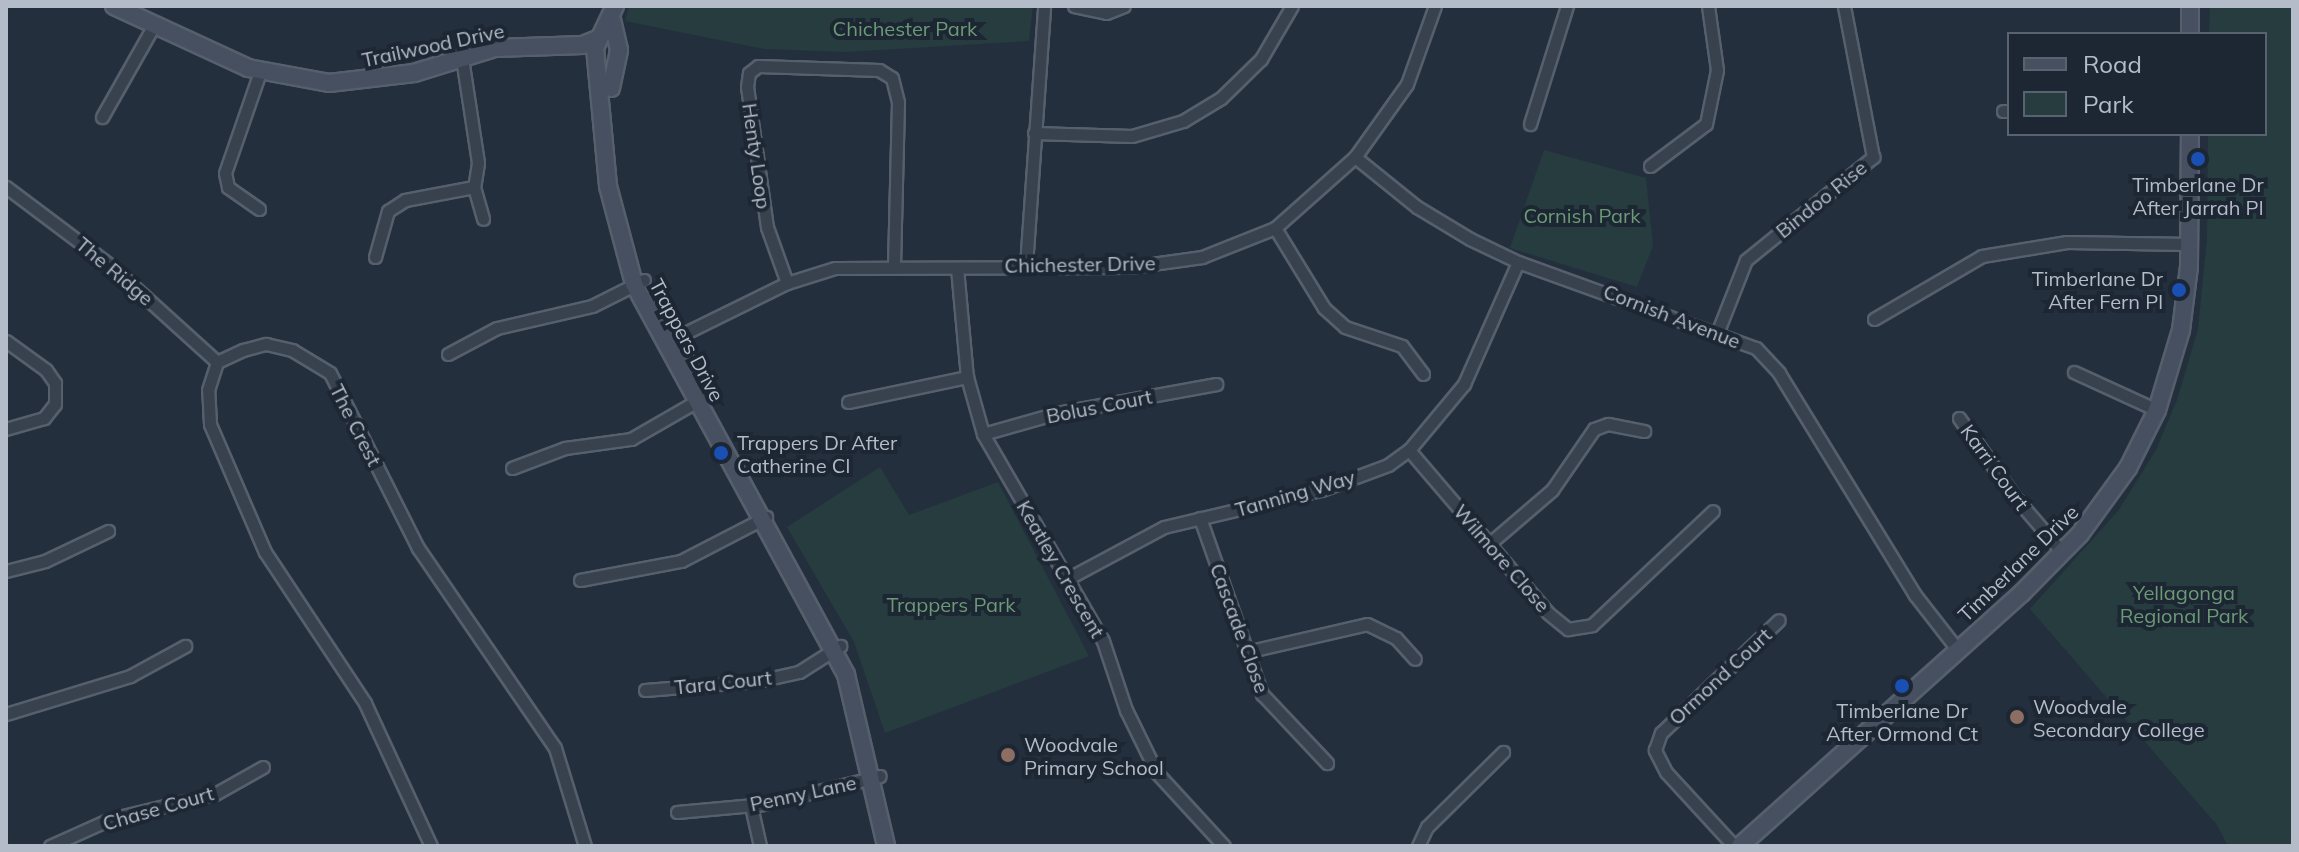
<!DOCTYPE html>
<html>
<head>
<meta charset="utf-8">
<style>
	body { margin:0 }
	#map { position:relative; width:2299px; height:852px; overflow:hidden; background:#242f3e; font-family:Mulish,sans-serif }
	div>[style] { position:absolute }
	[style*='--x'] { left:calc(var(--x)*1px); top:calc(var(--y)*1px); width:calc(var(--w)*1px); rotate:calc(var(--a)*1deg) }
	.green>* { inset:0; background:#263c3f }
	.roads { filter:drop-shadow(2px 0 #565f6c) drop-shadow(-2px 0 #565f6c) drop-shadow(0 2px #565f6c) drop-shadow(0 -2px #565f6c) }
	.street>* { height:11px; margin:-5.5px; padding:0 5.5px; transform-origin:5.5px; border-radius:5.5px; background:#38414e }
	.secondary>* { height:16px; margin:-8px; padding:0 8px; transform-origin:8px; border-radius:8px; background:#465061 }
	.dots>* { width:22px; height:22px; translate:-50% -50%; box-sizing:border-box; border:4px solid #1d2633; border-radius:50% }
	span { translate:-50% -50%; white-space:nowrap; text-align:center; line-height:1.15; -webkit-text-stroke:8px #1d2633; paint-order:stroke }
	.park-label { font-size:20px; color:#6b9a76 }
	.street-label { font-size:20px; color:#b4bcc9 }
	.poi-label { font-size:20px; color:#b4bcc9 }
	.right { translate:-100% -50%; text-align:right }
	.left { translate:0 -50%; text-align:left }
	.frame { position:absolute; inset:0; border:8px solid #b4bcc9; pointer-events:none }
	.legend { position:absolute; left:2007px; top:32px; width:260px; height:104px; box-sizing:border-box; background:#1d2633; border:2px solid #59626f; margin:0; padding:10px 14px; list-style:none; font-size:24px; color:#b4bcc9 }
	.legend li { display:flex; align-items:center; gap:16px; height:40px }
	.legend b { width:40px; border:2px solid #59626f }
</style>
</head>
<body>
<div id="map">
	<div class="green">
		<i style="clip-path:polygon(629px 6px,1033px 6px,1029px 41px,845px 52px,764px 49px,625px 21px)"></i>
		<i style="clip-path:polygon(2210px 6px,2293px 6px,2293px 846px,2228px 846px,2217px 825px,2030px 609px,2118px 511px,2156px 450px,2177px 400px,2198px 329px,2207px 238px,2208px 134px,2265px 134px,2265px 34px,2209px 34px)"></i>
		<i style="clip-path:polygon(1544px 150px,1646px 178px,1653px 246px,1637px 287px,1510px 248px)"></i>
		<i style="clip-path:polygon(880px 467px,909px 515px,998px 482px,1089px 656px,885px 733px,854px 642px,787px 527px)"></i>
	</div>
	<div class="roads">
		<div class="street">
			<i style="--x:1074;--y:6;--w:33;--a:12"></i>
			<i style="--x:1106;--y:13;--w:19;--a:-21"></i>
			<i style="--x:462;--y:58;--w:106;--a:81.3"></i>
			<i style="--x:478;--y:163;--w:24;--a:99"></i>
			<i style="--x:474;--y:187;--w:33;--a:74"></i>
			<i style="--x:2003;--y:111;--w:6;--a:0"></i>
			<i style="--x:102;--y:117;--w:106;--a:-60.5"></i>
			<i style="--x:1530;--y:124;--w:124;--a:-72.6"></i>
			<i style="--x:1034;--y:133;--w:98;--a:1.8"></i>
			<i style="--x:1132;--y:136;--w:53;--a:-16.4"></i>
			<i style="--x:1183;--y:121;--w:44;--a:-31.2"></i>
			<i style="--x:1221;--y:98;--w:56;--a:-44.3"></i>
			<i style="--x:1261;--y:59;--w:61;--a:-59.7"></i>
			<i style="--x:1355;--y:157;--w:80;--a:38.9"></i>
			<i style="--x:1417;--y:207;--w:62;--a:31.1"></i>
			<i style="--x:1470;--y:239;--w:53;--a:25.6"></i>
			<i style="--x:1518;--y:262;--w:253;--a:19.9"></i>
			<i style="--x:1756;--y:348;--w:34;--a:47"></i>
			<i style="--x:1779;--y:373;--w:260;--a:58.5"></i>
			<i style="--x:1915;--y:595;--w:68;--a:52.1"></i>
			<i style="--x:1650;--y:166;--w:70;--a:-36.9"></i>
			<i style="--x:1706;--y:124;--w:55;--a:-78.5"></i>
			<i style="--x:1717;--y:70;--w:65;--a:-98"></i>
			<i style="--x:6;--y:187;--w:130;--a:36.9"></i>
			<i style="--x:110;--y:265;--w:144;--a:42.2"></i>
			<i style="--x:259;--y:209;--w:38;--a:-145"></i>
			<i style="--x:228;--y:187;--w:14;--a:-102"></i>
			<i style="--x:225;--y:173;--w:107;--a:-70.9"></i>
			<i style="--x:1275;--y:228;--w:94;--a:58.5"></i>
			<i style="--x:1324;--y:308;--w:28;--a:42"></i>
			<i style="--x:1345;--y:327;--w:60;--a:18.4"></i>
			<i style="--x:1402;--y:346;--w:35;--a:53"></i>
			<i style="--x:375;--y:257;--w:48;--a:-74.2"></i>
			<i style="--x:388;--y:211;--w:20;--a:-33"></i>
			<i style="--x:405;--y:200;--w:70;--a:-10.7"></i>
			<i style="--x:1026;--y:266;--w:261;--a:-86"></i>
			<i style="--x:957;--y:268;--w:109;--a:84.8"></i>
			<i style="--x:967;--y:377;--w:59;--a:74.3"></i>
			<i style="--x:983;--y:434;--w:239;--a:59.9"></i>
			<i style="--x:1103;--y:641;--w:73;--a:71.6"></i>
			<i style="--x:1126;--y:710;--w:70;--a:63.8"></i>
			<i style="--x:1157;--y:773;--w:99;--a:47.5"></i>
			<i style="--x:787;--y:283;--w:59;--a:-109.7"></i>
			<i style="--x:767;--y:227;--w:141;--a:-98.1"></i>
			<i style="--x:747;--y:87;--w:14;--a:-82"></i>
			<i style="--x:749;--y:73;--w:11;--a:-38"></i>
			<i style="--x:758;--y:66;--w:121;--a:1.9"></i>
			<i style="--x:879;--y:70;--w:15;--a:32"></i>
			<i style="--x:892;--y:78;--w:25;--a:76"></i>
			<i style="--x:898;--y:102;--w:163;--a:91.4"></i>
			<i style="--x:1874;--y:319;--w:125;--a:-30.3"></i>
			<i style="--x:1982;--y:256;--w:86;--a:-9.4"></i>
			<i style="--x:2067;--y:242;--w:122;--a:0.9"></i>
			<i style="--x:1718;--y:331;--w:76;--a:-68.5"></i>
			<i style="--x:1746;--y:260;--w:164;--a:-39"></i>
			<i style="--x:1873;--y:157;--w:154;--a:-100.9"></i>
			<i style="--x:6;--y:341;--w:49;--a:35.9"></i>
			<i style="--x:46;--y:370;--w:16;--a:55"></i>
			<i style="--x:55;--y:383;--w:21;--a:90"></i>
			<i style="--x:55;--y:404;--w:18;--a:128"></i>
			<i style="--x:44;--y:418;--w:40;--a:164"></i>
			<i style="--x:669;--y:341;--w:131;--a:-26.2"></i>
			<i style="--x:787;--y:283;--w:50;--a:-17.4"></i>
			<i style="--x:835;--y:268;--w:295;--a:-0.2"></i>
			<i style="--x:1130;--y:267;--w:73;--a:-7.9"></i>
			<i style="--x:1202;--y:257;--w:79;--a:-21.7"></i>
			<i style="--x:1275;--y:228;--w:107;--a:-41.6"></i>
			<i style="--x:1355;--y:157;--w:90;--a:-54.5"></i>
			<i style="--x:1407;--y:84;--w:83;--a:-70.3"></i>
			<i style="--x:448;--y:354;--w:55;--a:-28"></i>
			<i style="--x:497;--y:328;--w:98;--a:-13"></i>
			<i style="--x:592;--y:306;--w:58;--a:-26.6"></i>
			<i style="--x:2074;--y:372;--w:91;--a:24.6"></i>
			<i style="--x:848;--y:402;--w:122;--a:-11.9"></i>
			<i style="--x:1959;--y:418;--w:95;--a:54.8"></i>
			<i style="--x:2014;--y:496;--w:74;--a:49.4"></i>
			<i style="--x:983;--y:434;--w:77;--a:-15.8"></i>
			<i style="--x:1057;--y:413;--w:162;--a:-10.3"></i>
			<i style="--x:1409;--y:450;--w:214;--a:49.5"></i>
			<i style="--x:1548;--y:613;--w:26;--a:39"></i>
			<i style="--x:1568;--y:629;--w:24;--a:-9"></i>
			<i style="--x:1592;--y:625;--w:166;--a:-43.3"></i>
			<i style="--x:512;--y:468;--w:57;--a:-20.7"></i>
			<i style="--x:565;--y:448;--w:67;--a:-7.8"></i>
			<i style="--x:631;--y:439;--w:84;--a:-29.9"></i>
			<i style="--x:1200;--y:518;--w:187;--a:70.6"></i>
			<i style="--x:1262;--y:694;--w:95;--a:46.7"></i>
			<i style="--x:1489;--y:544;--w:83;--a:-40.6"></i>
			<i style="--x:1552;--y:490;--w:74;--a:-55.5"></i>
			<i style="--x:1594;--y:429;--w:15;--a:-20"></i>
			<i style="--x:1608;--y:424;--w:37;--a:11"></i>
			<i style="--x:6;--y:571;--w:40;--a:-14.4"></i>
			<i style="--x:45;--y:561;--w:70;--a:-25.5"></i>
			<i style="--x:1067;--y:579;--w:110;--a:-28.2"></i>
			<i style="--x:1164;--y:527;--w:161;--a:-13.3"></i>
			<i style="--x:1321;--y:490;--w:72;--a:-20.5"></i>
			<i style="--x:1388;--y:465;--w:26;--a:-36"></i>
			<i style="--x:1409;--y:450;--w:86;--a:-50.2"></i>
			<i style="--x:1464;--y:384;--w:133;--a:-66.1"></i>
			<i style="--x:580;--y:580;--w:103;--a:-10.7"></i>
			<i style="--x:681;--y:561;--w:96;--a:-27.4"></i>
			<i style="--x:1246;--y:652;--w:124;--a:-13"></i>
			<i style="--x:1367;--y:624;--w:32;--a:26"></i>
			<i style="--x:1396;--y:638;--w:28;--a:48"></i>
			<i style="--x:645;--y:690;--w:113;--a:-4.6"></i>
			<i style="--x:758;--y:681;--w:42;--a:-12.4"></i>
			<i style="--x:799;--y:672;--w:49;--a:-32.4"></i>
			<i style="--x:6;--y:714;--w:130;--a:-17"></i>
			<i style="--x:130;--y:676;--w:63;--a:-28.6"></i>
			<i style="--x:751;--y:806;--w:41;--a:77.3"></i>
			<i style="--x:677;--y:812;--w:88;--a:-5.2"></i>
			<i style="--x:765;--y:804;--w:118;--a:-13.7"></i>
			<i style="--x:50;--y:846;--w:66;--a:-24.2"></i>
			<i style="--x:110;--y:819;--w:108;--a:-13.4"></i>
			<i style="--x:215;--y:794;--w:55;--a:-29.4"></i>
			<i style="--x:431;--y:846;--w:157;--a:-114.8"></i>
			<i style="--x:365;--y:703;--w:181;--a:-123.5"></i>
			<i style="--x:265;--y:552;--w:139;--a:-113.3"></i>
			<i style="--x:210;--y:424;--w:34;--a:-93"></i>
			<i style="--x:208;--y:390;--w:29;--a:-72"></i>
			<i style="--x:217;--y:362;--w:29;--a:-25"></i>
			<i style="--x:243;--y:350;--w:24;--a:-15"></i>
			<i style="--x:266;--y:344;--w:27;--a:13"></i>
			<i style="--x:292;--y:350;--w:44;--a:31.2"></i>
			<i style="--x:330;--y:373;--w:196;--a:63.3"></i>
			<i style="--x:418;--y:548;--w:242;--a:55.6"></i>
			<i style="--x:555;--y:748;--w:102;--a:73"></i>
			<i style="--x:1418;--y:846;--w:21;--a:-65"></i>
			<i style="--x:1427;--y:827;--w:107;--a:-44.6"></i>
			<i style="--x:1734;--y:846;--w:100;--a:-132.6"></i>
			<i style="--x:1666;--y:772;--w:25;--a:-117"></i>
			<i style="--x:1655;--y:750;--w:18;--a:-71"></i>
			<i style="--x:1661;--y:733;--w:163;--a:-43.8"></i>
		</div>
		<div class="secondary">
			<i style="--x:114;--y:6;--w:148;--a:24.8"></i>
			<i style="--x:248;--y:68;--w:82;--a:10.5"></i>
			<i style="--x:329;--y:83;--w:86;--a:-6.7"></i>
			<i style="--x:414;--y:73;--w:85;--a:-17.2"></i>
			<i style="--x:495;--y:48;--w:88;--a:-2"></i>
			<i style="--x:583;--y:45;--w:16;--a:-22"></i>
			<i style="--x:615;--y:6;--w:47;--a:115.5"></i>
			<i style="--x:595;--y:48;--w:139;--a:84.6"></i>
			<i style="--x:608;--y:186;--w:101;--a:75.1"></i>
			<i style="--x:634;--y:284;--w:445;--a:61.5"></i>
			<i style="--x:846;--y:675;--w:176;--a:76.8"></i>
			<i style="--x:2190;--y:6;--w:28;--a:90"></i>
			<i style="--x:611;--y:88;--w:39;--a:-78"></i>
			<i style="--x:619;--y:50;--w:31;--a:-103"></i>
			<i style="--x:657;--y:307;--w:73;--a:61.3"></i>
			<i style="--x:1740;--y:846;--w:379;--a:-41.9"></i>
			<i style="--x:2022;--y:593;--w:83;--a:-45.5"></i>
			<i style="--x:2080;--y:534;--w:82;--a:-54"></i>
			<i style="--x:2128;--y:468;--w:65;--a:-63.4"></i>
			<i style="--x:2157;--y:410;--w:84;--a:-73.3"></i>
			<i style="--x:2181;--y:330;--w:64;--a:-82.8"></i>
			<i style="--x:2189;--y:267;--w:133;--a:-89.6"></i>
		</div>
	</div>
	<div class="dots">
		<i style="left:2198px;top:159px;background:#1a4fb4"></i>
		<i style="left:2179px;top:290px;background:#1a4fb4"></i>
		<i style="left:721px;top:453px;background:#1a4fb4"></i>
		<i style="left:1902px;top:686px;background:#1a4fb4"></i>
		<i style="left:2017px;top:717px;background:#8d6e63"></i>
		<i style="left:1008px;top:755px;background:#8d6e63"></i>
	</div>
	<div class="park-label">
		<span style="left:905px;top:28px">Chichester Park</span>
		<span style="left:1582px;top:215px">Cornish Park</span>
		<span style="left:2184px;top:604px">Yellagonga<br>Regional Park</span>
		<span style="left:951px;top:604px">Trappers Park</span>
	</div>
	<div class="street-label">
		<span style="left:433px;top:45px;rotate:-12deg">Trailwood Drive</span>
		<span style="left:757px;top:156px;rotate:82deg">Henty Loop</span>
		<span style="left:1821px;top:199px;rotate:-39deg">Bindoo Rise</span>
		<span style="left:1080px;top:264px;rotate:-1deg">Chichester Drive</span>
		<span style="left:115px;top:271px;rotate:40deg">The Ridge</span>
		<span style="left:1672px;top:316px;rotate:21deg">Cornish Avenue</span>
		<span style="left:687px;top:340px;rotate:62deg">Trappers Drive</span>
		<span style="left:1099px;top:406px;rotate:-11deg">Bolus Court</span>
		<span style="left:356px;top:425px;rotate:63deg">The Crest</span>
		<span style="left:1995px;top:467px;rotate:54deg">Karri Court</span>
		<span style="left:1295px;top:493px;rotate:-16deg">Tanning Way</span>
		<span style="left:1502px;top:558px;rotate:49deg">Wilmore Close</span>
		<span style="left:2018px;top:563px;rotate:-44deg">Timberlane Drive</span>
		<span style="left:1061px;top:569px;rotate:60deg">Keatley Crescent</span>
		<span style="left:1240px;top:628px;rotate:70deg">Cascade Close</span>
		<span style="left:1720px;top:676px;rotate:-43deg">Ormond Court</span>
		<span style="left:723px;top:682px;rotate:-6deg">Tara Court</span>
		<span style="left:803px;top:793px;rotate:-12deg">Penny Lane</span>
		<span style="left:158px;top:808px;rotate:-16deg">Chase Court</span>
	</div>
	<div class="poi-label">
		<span style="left:2198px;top:196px">Timberlane Dr<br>After Jarrah Pl</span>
		<span class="right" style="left:2163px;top:290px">Timberlane Dr<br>After Fern Pl</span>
		<span class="left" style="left:737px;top:454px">Trappers Dr After<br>Catherine Cl</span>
		<span class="left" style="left:2033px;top:718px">Woodvale<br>Secondary College</span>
		<span style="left:1902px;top:722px">Timberlane Dr<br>After Ormond Ct</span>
		<span class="left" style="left:1024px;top:756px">Woodvale<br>Primary School</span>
	</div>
	<div class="frame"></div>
	<ul class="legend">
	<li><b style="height:10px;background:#465061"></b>Road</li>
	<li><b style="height:22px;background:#263c3f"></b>Park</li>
	</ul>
</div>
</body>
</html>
